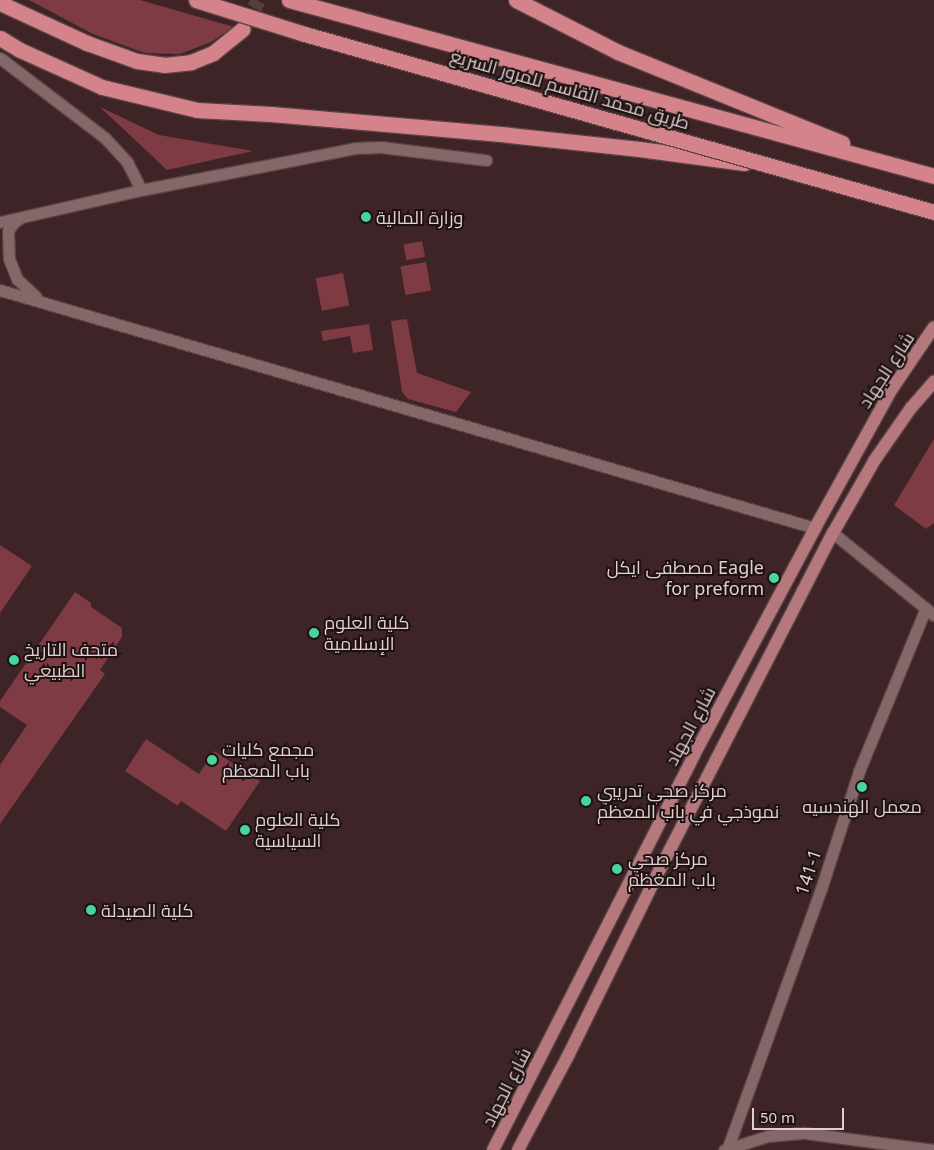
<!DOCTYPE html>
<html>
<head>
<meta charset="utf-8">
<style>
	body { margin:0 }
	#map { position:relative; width:934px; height:1150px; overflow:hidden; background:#3e2426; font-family:"Noto Sans",Cairo,sans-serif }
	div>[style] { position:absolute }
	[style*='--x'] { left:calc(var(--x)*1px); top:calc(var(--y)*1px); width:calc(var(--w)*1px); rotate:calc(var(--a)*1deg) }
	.green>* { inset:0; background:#7e3b44; transform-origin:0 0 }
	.motorway-tunnel>* { height:15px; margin-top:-7.5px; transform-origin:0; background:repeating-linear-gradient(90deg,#563e40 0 15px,transparent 0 23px) }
	.roads { filter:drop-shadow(1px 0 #594345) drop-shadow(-1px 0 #594345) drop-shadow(0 1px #594345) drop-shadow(0 -1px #594345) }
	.minor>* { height:11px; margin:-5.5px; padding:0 5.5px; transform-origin:5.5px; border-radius:5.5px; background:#866769 }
	.primary>* { height:12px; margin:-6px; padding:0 6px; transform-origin:6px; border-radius:6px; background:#b5787d }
	.motorway>* { height:15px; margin:-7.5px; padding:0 7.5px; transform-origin:7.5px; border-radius:7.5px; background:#d5838b }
	.bridges { filter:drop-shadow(1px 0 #594345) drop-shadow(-1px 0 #594345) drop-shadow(0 1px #594345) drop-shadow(0 -1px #594345) }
	.motorway-bridge>* { height:15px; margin:-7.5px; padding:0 7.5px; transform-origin:7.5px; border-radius:7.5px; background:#d5838b }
	.dots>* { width:14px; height:14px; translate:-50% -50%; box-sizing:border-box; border:2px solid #1d1112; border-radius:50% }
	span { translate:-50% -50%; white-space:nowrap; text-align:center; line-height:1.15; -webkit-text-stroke:4px #1d1112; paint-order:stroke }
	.street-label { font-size:18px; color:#e1cfd0 }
	.poi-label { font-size:18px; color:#e1cfd0 }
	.left { translate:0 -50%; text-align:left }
	.right { translate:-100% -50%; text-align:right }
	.scale { position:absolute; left:752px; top:1108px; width:92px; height:22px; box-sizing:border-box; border:2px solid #e1cfd0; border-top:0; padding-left:6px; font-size:15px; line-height:18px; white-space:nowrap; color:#e1cfd0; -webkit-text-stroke:4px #1d1112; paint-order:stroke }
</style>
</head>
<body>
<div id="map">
	<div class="green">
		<i style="clip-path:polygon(29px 0,140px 0,234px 27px,211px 42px,180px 54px,145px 53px,93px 34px)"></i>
		<i style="clip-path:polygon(100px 107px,159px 135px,253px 151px,167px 170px)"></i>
		<i style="left:422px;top:241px;width:16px;height:19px;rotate:79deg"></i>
		<i style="left:426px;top:262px;width:29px;height:26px;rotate:80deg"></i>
		<i style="left:343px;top:273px;width:33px;height:28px;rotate:79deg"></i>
		<i style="clip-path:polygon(407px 319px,417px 373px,471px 392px,456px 412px,408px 399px,402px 392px,391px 321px)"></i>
		<i style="clip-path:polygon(369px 324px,373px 350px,353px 353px,350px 336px,323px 341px,321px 331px)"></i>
		<i style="clip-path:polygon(934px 439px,934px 523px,926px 529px,894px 505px)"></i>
		<i style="clip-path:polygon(0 545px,32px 566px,0 613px)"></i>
		<i style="clip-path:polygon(75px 592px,91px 603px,91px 607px,122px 628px,122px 637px,100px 670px,105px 674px,0 824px,0 765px,27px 725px,0 707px,0 701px)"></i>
		<i style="clip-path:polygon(146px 739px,199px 774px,214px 751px,260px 781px,226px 831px,181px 801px,178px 806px,125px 771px)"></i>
	</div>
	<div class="motorway-tunnel">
		<i style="--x:244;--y:28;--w:31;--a:-63"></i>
	</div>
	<div class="roads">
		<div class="minor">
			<i style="--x:0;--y:58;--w:132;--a:37.3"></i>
			<i style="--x:105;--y:138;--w:33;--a:47"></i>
			<i style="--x:127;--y:162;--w:31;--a:63"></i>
			<i style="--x:20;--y:218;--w:9;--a:144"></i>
			<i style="--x:13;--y:223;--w:9;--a:122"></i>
			<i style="--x:8;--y:231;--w:28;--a:88"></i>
			<i style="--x:9;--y:259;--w:22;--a:68"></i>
			<i style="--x:17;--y:279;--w:26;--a:43"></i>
			<i style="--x:0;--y:222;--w:145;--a:-12.8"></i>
			<i style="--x:141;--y:190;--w:218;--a:-11.1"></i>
			<i style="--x:355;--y:148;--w:26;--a:-2"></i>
			<i style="--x:381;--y:147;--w:106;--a:7.1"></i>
			<i style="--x:0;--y:290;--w:849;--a:16.28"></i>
			<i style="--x:833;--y:533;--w:130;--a:39.1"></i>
			<i style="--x:724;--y:1150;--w:46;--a:-17.7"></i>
			<i style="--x:768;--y:1136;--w:37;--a:-5"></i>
			<i style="--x:805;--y:1133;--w:130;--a:7.5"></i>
			<i style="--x:727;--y:1150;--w:277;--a:-70.2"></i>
			<i style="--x:821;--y:889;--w:124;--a:-72.1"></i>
			<i style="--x:859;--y:771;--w:176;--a:-67.7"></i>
		</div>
		<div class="primary">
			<i style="--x:493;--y:1150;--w:443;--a:-63"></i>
			<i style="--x:694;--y:755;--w:257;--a:-61.9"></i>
			<i style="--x:815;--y:528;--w:155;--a:-61.1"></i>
			<i style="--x:890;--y:392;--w:78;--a:-55.9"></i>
			<i style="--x:518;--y:1150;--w:104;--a:-62"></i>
			<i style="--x:567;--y:1058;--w:211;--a:-63.8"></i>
			<i style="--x:660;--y:869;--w:378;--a:-62.8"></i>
			<i style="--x:833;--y:533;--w:83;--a:-60.3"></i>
			<i style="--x:874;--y:461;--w:65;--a:-55.1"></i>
			<i style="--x:911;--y:408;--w:35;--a:-49"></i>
		</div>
		<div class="motorway">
			<i style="--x:289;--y:0;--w:669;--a:15.26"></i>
			<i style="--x:516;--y:0;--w:114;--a:27"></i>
			<i style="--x:618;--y:52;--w:242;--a:22.1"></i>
			<i style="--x:0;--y:3;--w:96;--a:24.7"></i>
			<i style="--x:87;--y:43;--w:53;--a:19.8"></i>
			<i style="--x:137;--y:61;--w:27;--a:8"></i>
			<i style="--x:164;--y:65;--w:27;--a:-6"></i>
			<i style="--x:191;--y:62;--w:24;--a:-22"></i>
			<i style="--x:213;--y:53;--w:38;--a:-39"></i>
			<i style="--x:0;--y:38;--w:23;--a:31"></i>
			<i style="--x:20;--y:50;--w:90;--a:24.3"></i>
			<i style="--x:102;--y:87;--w:98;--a:13.6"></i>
			<i style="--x:197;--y:110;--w:74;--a:3.1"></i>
			<i style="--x:271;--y:114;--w:239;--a:5"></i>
			<i style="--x:509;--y:135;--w:131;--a:6.1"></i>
			<i style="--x:639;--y:149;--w:106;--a:7.6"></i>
		</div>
	</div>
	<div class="bridges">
		<div class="motorway-bridge">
			<i style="--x:196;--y:0;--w:110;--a:17.4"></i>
			<i style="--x:301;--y:33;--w:658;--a:15.79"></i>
		</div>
	</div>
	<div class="dots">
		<i style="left:366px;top:217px;background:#47d49e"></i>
		<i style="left:774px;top:578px;background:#47d49e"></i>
		<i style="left:314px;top:633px;background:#47d49e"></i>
		<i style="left:14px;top:660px;background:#47d49e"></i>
		<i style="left:212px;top:760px;background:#47d49e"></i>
		<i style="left:862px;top:787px;background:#47d49e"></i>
		<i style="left:586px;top:801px;background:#47d49e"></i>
		<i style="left:245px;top:830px;background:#47d49e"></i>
		<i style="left:617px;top:869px;background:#47d49e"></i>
		<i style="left:91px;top:910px;background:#47d49e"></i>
	</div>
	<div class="street-label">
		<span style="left:570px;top:89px;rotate:16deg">طريق محمد القاسم للمرور السريع</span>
		<span style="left:886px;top:370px;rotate:-57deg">شارع الجهاد</span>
		<span style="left:690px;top:726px;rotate:-62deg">شارع الجهاد</span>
		<span style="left:808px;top:872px;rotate:-72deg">141-1</span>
		<span style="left:506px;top:1087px;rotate:-63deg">شارع الجهاد</span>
	</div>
	<div class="poi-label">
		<span class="left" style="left:376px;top:217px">وزارة المالية</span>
		<span class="right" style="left:764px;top:578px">مصطفى ايكل Eagle<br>for preform</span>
		<span class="left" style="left:324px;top:633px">كلية العلوم<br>الإسلامية</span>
		<span class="left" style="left:24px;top:660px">متحف التاريخ<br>الطبيعي</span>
		<span class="left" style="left:222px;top:760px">مجمع كليات<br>باب المعظم</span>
		<span class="left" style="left:597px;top:801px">مركز صحي تدريبي<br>نموذجي في باب المعظم</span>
		<span style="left:862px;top:806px">معمل الهندسيه</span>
		<span class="left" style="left:255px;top:830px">كلية العلوم<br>السياسية</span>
		<span class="left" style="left:628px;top:869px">مركز صحي<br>باب المغظم</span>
		<span class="left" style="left:101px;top:910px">كلية الصيدلة</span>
	</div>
	<div class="scale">50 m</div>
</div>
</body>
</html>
